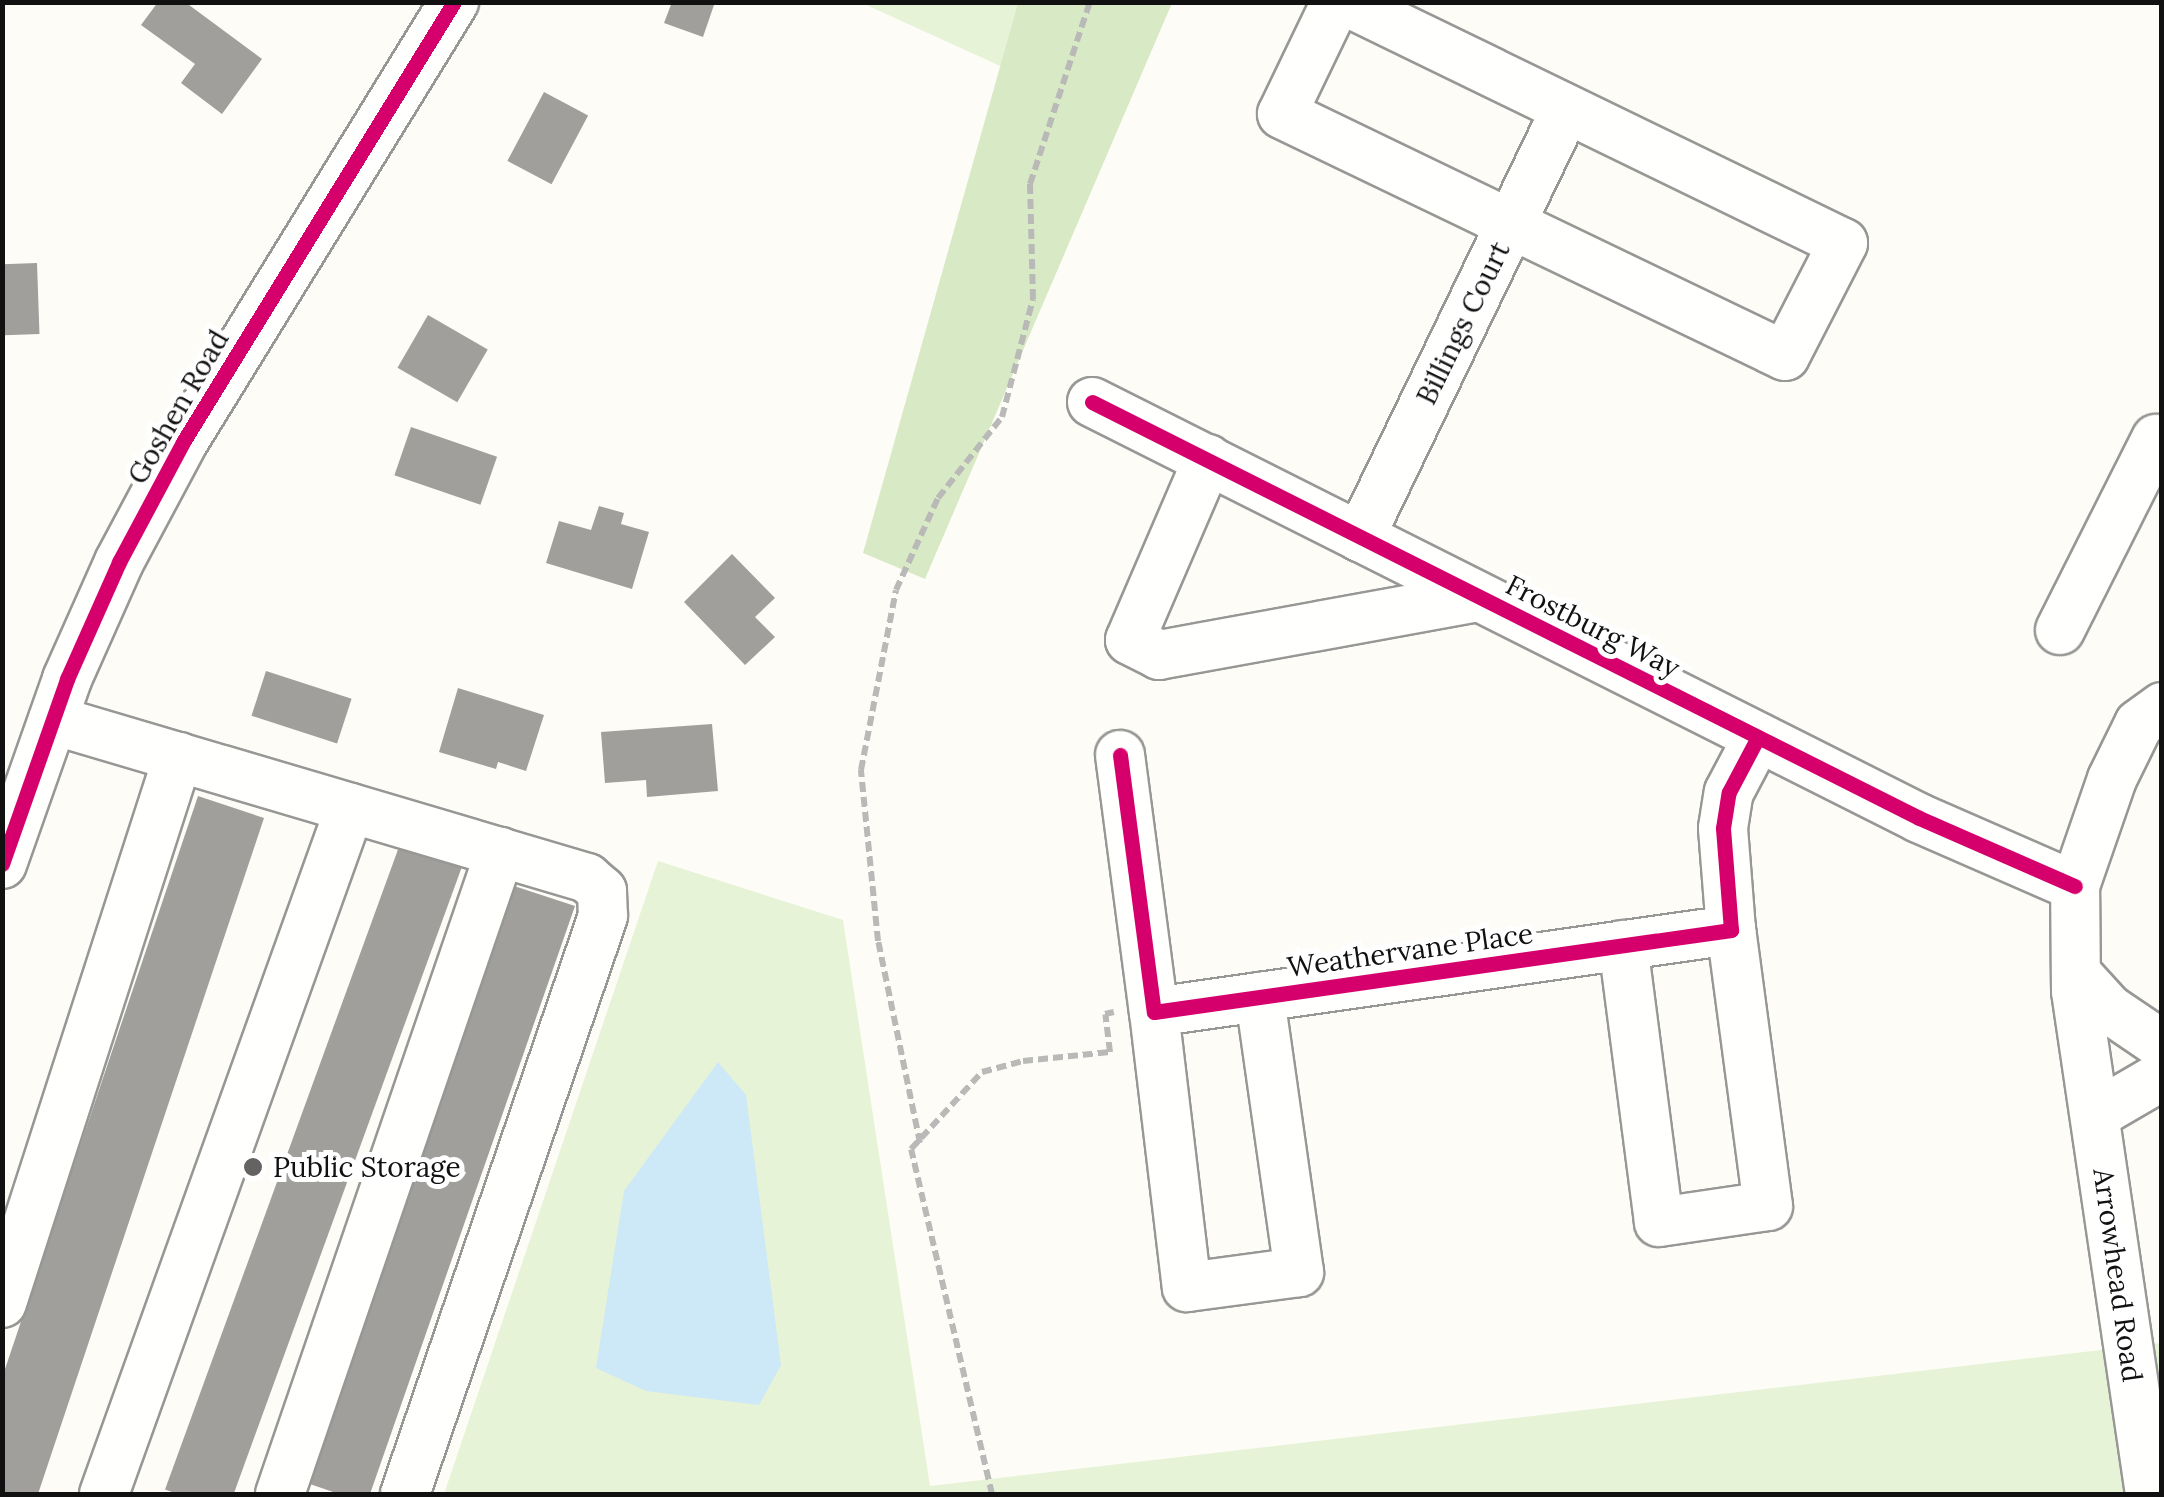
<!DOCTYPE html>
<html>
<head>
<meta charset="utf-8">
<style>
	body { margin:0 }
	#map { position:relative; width:2164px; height:1497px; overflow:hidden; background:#fdfcf7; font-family:Lora,serif }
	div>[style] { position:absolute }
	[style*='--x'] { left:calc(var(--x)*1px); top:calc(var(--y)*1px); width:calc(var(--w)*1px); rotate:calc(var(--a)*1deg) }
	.green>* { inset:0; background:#e7f3d7 }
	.forest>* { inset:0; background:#d8eac5 }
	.water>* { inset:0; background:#cde8f7 }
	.building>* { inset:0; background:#a19f9c; transform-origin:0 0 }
	.path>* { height:6px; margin-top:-3px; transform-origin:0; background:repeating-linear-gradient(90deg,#b9b9b8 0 10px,transparent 0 15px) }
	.roads { filter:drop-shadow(2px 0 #979795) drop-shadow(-2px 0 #979795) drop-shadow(0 2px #979795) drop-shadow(0 -2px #979795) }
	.minor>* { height:48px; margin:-24px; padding:0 24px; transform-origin:24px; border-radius:24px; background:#fffffe }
	.cycleway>* { height:15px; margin:-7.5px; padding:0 7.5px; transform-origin:7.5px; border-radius:7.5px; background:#d6006c }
	.dots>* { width:28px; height:28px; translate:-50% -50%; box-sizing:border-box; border:5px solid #fff; border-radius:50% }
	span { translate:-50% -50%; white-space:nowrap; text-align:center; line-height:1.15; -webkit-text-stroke:10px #fff; paint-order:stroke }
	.street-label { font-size:28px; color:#111 }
	.poi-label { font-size:28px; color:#111 }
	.left { translate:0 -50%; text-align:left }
	.frame { position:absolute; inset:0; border:5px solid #111; pointer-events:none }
</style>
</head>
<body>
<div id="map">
	<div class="green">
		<i style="clip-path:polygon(862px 3px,1030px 3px,1009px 70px)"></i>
		<i style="clip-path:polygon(658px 861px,843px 920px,930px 1486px,2161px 1343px,2161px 1494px,444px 1494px)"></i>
	</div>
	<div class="forest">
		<i style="clip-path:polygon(1018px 3px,1172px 3px,925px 579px,863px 553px)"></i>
	</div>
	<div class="water">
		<i style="clip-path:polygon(718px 1062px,746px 1095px,781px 1365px,759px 1405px,646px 1391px,596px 1368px,624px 1191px)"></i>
	</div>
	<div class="building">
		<i style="clip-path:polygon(158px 2px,185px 2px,262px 59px,222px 114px,181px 83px,195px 64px,141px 25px)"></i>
		<i style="clip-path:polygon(672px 2px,715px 2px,703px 37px,664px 23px)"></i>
		<i style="left:544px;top:92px;width:50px;height:78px;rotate:28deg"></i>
		<i style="left:37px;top:263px;width:71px;height:35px;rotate:88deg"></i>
		<i style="left:428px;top:315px;width:69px;height:61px;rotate:30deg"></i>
		<i style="left:411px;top:427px;width:91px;height:51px;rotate:19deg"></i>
		<i style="clip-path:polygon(599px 506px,624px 513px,621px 524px,649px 532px,632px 589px,546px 563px,559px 521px,591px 530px)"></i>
		<i style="clip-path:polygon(732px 554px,775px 598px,755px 617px,775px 637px,745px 665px,684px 602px)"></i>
		<i style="left:266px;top:671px;width:90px;height:47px;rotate:18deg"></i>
		<i style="clip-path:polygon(458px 688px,544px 715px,526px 771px,498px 762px,496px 769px,439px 752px)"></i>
		<i style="clip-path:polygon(712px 724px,718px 791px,647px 797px,646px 780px,605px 783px,601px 732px)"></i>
		<i style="clip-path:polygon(198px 796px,264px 818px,38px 1494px,2px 1494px,2px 1378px)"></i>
		<i style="left:400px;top:844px;width:66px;height:687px;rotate:20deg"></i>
		<i style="clip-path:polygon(511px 885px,575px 906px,370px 1494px,339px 1494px,304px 1482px)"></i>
	</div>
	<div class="path">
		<i style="--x:920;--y:1143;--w:206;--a:-101.7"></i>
		<i style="--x:878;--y:941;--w:172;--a:-95.7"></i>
		<i style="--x:861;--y:770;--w:183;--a:-79"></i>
		<i style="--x:896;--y:590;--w:101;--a:-65.5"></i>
		<i style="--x:938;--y:498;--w:103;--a:-51.7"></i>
		<i style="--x:1002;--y:417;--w:122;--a:-75.3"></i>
		<i style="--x:1033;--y:299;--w:115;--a:-91.5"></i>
		<i style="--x:1030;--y:184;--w:192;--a:-71.8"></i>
		<i style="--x:992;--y:1494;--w:354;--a:-103.2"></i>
		<i style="--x:911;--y:1149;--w:105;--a:-47.3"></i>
		<i style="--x:982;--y:1072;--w:42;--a:-15"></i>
		<i style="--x:1023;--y:1061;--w:87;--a:-5.9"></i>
		<i style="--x:1110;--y:1052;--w:38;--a:-97"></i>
		<i style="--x:1105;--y:1014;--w:9;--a:-13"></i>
	</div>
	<div class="roads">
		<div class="minor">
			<i style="--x:1336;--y:2;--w:124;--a:115.7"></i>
			<i style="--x:1282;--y:114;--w:558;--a:25.69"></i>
			<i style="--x:1785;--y:356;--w:127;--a:-62.8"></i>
			<i style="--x:1843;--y:243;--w:551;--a:-154.09"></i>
			<i style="--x:1092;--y:402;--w:926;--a:26.7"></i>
			<i style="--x:1919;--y:818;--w:170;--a:23.6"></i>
			<i style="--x:1208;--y:459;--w:197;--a:113.3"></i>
			<i style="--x:1130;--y:640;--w:33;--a:27"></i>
			<i style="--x:1159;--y:655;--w:325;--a:-10.3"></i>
			<i style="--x:1360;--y:537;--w:475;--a:-64.3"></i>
			<i style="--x:2060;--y:630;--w:214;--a:-63.3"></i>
			<i style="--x:53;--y:720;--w:557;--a:16.48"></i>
			<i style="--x:587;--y:878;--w:20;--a:41"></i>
			<i style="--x:602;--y:891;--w:25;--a:88"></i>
			<i style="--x:603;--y:916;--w:611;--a:108.91"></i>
			<i style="--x:1120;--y:755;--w:259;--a:82.5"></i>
			<i style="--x:1154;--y:1012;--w:583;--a:-8.09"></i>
			<i style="--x:1731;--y:930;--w:102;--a:-94.5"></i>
			<i style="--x:1723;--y:828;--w:36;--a:-81"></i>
			<i style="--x:1729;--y:792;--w:62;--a:-62.2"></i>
			<i style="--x:2;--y:864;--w:196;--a:-70.6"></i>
			<i style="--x:67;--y:679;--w:128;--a:-66"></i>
			<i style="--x:119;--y:562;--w:136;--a:-61.9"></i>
			<i style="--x:183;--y:442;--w:517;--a:-58.37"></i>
			<i style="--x:1623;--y:945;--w:279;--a:82.6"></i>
			<i style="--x:1659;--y:1222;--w:110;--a:-8.4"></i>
			<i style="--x:1768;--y:1206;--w:278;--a:-97.6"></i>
			<i style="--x:2076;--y:973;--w:49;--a:47.5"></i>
			<i style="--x:2109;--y:1009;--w:64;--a:34.2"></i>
			<i style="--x:1154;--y:1012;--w:277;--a:83.2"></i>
			<i style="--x:1187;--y:1287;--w:113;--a:-7.6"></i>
			<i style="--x:1299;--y:1272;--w:278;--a:-98.1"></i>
			<i style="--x:2095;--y:1115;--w:78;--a:-30.2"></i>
			<i style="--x:2;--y:1303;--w:574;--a:-72.13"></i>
			<i style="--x:104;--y:1494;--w:729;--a:-70.27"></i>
			<i style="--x:280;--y:1494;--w:679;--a:-71.08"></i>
			<i style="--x:2150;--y:1494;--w:508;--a:-98.37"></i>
			<i style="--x:2076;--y:991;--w:105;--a:-90.5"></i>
			<i style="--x:2075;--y:886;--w:113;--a:-70.9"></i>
			<i style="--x:2112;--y:779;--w:61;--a:-63.9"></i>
			<i style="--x:2139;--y:724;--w:29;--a:-36"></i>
		</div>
	</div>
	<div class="cycleway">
		<i style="--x:1092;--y:402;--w:926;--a:26.7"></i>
		<i style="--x:1919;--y:818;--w:170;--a:23.6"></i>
		<i style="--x:1120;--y:755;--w:259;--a:82.5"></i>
		<i style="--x:1154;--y:1012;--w:583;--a:-8.09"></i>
		<i style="--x:1731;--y:930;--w:102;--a:-94.5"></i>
		<i style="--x:1723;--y:828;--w:36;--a:-81"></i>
		<i style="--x:1729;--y:792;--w:62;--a:-62.2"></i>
		<i style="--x:2;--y:864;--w:196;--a:-70.6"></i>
		<i style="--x:67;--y:679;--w:128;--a:-66"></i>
		<i style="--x:119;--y:562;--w:136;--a:-61.9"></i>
		<i style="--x:183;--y:442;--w:517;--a:-58.37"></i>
	</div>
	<div class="dots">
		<i style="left:253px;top:1167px;background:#646362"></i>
	</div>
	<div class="street-label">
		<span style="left:1463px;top:323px;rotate:-64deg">Billings Court</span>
		<span style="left:178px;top:407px;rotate:-60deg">Goshen Road</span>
		<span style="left:1593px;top:626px;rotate:27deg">Frostburg Way</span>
		<span style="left:1410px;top:950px;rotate:-8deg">Weathervane Place</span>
		<span style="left:2118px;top:1275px;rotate:82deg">Arrowhead Road</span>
	</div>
	<div class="poi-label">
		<span class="left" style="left:273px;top:1167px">Public Storage</span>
	</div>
	<div class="frame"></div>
</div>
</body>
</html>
